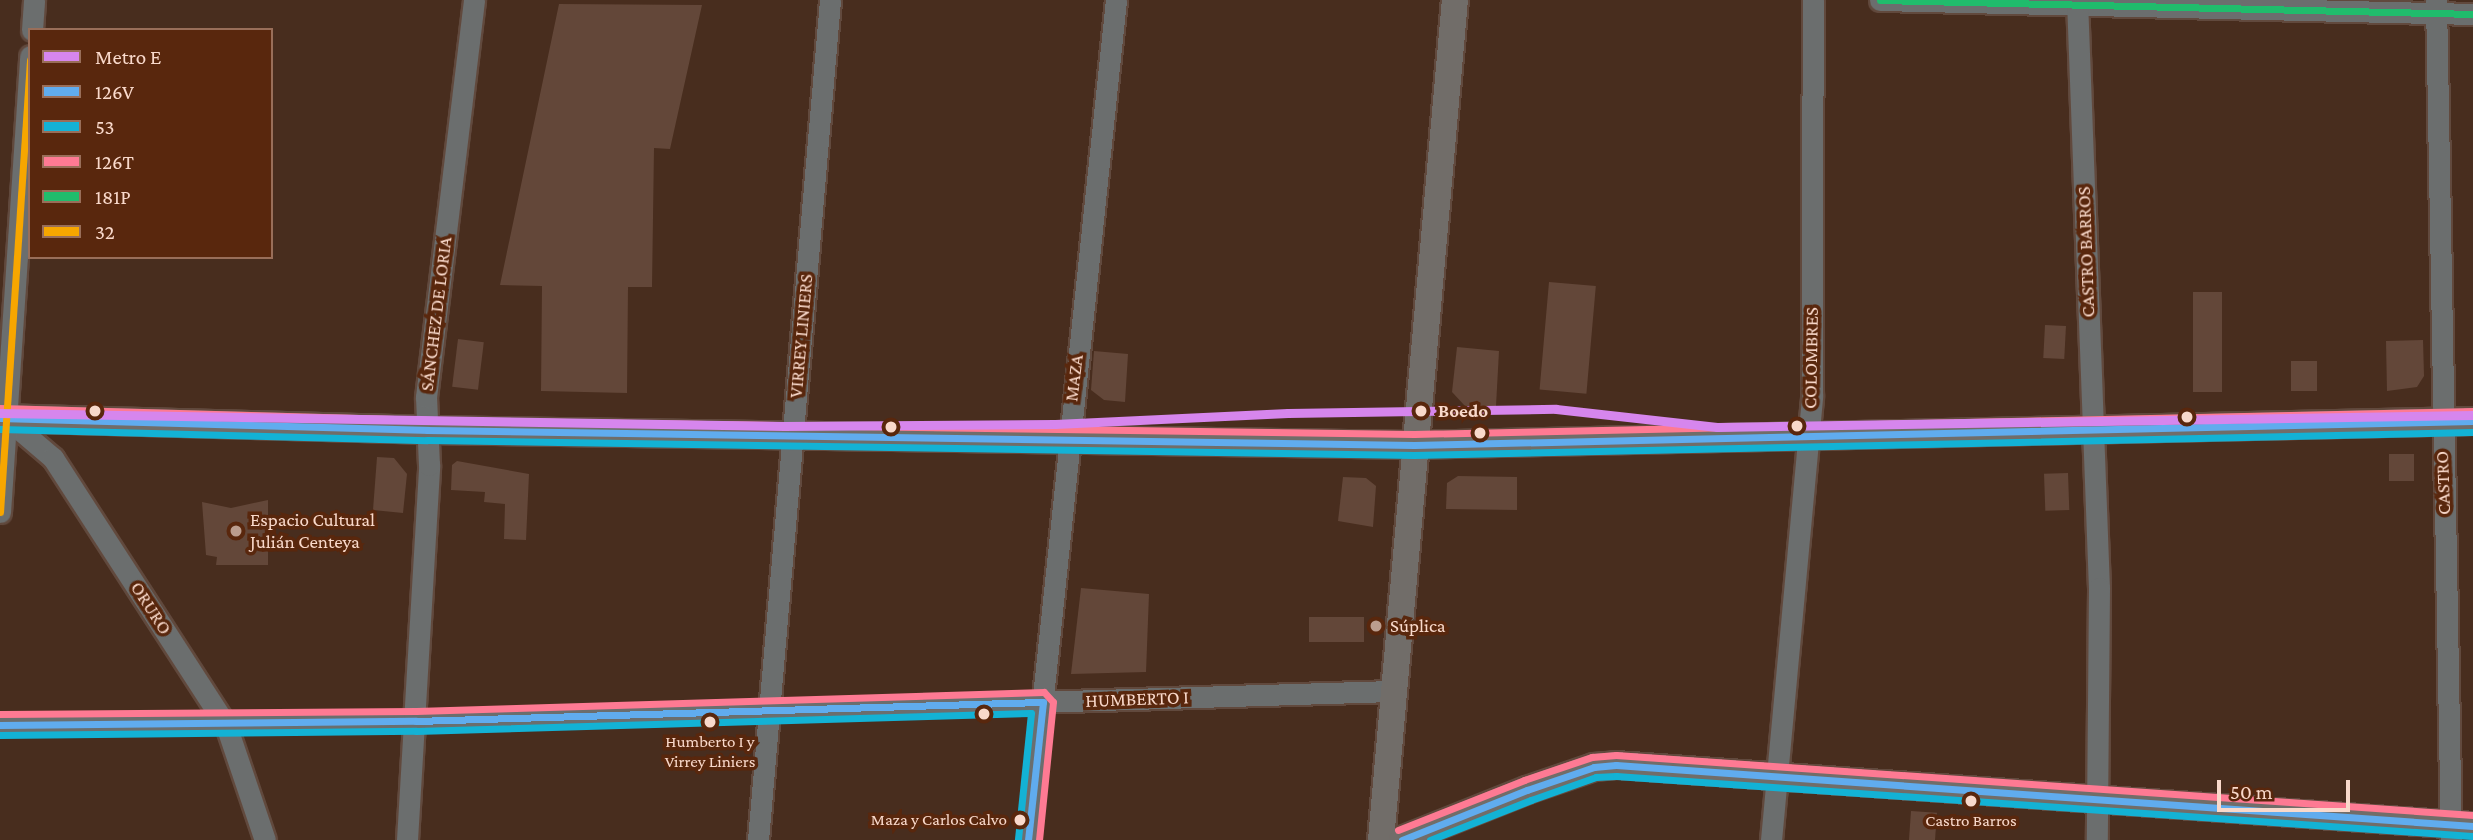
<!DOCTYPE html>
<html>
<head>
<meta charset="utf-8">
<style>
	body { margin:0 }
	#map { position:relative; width:2473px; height:840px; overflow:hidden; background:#482d1e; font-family:"Crimson Pro",serif }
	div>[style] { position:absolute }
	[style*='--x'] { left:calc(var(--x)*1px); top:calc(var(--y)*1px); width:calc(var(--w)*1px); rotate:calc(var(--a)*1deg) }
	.building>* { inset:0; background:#634739; transform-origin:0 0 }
	.roads { filter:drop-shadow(2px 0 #61493d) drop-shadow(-2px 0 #61493d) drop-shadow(0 2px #61493d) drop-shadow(0 -2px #61493d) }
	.minor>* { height:21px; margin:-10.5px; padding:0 10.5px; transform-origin:10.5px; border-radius:10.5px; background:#6b6e6e }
	.major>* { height:26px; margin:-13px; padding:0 13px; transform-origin:13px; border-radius:13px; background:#716d69 }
	.bus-1>* { height:7px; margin:-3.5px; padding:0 3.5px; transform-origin:3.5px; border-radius:3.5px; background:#60acee }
	.bus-2>* { height:7px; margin:-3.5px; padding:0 3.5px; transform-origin:3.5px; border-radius:3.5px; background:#13b2d5 }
	.bus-3>* { height:7px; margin:-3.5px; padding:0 3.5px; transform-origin:3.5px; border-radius:3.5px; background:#fe7a93 }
	.bus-4>* { height:7px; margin:-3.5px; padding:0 3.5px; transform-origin:3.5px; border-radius:3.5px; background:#20bc6c }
	.bus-5>* { height:7px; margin:-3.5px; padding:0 3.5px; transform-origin:3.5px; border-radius:3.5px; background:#f7a600 }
	.metro-1>* { height:9px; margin:-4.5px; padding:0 4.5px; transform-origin:4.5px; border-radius:4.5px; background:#d686ed }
	.dots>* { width:19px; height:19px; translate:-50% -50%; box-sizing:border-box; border:4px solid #59270d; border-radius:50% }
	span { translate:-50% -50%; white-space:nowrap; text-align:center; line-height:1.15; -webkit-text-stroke:7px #59270d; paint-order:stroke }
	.bus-label { font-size:17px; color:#f9d9cb }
	.right { translate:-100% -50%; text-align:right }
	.street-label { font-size:19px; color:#f9d9cb }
	.stop-label { font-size:19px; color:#f9d9cb; font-weight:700 }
	.left { translate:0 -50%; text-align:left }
	.poi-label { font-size:19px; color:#f9d9cb }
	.legend { position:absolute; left:28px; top:28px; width:245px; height:231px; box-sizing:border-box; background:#59270d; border:2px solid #996e59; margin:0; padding:9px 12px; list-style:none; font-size:21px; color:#f9d9cb }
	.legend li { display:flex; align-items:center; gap:14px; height:35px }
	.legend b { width:35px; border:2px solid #996e59 }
	.scale { position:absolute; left:2217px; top:780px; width:133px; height:32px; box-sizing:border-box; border:4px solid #f9d9cb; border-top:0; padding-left:9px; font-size:21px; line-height:24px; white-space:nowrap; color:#f9d9cb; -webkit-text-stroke:5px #59270d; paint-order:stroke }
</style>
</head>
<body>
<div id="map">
	<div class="building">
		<i style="clip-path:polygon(559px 4px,702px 5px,670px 149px,654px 148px,652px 287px,628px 287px,627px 393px,541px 391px,542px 286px,500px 285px)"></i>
		<i style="left:1549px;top:282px;width:47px;height:108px;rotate:5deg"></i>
		<i style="left:2193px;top:292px;width:29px;height:100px"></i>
		<i style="left:2045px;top:325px;width:21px;height:33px;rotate:3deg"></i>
		<i style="left:458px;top:339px;width:26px;height:48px;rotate:7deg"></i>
		<i style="clip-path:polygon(2423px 340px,2424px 376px,2417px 387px,2387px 391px,2386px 341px)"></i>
		<i style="clip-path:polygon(1457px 347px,1499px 351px,1496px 406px,1465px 406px,1452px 392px)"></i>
		<i style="clip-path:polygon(1094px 351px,1128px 354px,1125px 402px,1104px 400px,1091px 390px)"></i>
		<i style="left:2291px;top:361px;width:26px;height:30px"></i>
		<i style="left:2389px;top:454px;width:25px;height:27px"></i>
		<i style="clip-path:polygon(377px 457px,394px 458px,407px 474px,403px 513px,373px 510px)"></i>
		<i style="clip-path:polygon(457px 461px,529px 474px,526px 540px,504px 539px,505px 504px,484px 502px,485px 492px,451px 490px,452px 465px)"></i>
		<i style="left:2068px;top:473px;width:37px;height:24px;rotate:88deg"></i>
		<i style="clip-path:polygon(1458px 476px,1517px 477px,1517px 510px,1446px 509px,1447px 483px)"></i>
		<i style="clip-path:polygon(1343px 477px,1366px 478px,1376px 486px,1373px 527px,1338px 521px)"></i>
		<i style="clip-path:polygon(268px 500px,268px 565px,216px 565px,217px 557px,206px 555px,202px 502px,231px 508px)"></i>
		<i style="clip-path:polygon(1081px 588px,1149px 594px,1146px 672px,1071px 674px)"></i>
		<i style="left:1309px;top:617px;width:55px;height:25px"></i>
		<i style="left:1911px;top:811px;width:26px;height:29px;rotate:4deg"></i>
	</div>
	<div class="roads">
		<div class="minor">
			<i style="--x:1880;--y:0;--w:593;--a:1.35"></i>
			<i style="--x:2077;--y:0;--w:588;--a:87.86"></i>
			<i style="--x:2099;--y:588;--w:252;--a:90.5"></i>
			<i style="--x:2436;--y:0;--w:840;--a:88.98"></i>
			<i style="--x:32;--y:30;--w:30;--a:-86"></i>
			<i style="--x:0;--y:399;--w:20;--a:72"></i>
			<i style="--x:6;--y:418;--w:62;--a:40.4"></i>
			<i style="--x:53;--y:458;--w:318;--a:57.1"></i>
			<i style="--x:226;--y:725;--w:121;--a:71.3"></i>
			<i style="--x:0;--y:512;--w:457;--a:-86.2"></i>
			<i style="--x:0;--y:725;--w:416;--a:-0.6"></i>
			<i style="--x:416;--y:721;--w:976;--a:-1.76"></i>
			<i style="--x:407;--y:840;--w:376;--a:-86.6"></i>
			<i style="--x:429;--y:465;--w:68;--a:-92.5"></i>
			<i style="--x:426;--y:397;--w:400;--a:-83.1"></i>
			<i style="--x:758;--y:840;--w:843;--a:-85.1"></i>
			<i style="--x:1028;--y:840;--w:845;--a:-84.02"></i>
			<i style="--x:1771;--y:840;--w:446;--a:-84.7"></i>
			<i style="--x:1812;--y:396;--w:396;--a:-89.9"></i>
		</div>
		<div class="major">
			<i style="--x:0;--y:418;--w:427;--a:1.6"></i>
			<i style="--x:427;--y:430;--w:987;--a:0.87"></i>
			<i style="--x:1414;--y:445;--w:1059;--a:-1.3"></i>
			<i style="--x:1381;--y:840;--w:843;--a:-84.97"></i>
			<i style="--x:1402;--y:840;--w:135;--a:-21.8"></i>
			<i style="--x:1527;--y:790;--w:71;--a:-18.9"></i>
			<i style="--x:1594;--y:767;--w:22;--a:-5"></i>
			<i style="--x:1616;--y:765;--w:859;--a:4.07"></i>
		</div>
	</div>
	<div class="bus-1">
		<i style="--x:0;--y:418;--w:427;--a:1.6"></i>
		<i style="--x:427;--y:430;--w:987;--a:0.87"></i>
		<i style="--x:1414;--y:445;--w:1059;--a:-1.3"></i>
		<i style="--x:0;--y:725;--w:416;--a:-0.6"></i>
		<i style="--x:416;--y:721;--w:627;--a:-1.74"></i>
		<i style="--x:1043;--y:702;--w:139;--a:96.2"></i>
		<i style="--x:1402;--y:840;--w:135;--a:-21.8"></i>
		<i style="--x:1527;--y:790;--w:71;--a:-18.9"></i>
		<i style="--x:1594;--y:767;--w:22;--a:-5"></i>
		<i style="--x:1616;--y:765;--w:859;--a:4.07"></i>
	</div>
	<div class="bus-2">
		<i style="--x:0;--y:429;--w:427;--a:1.5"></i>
		<i style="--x:427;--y:440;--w:987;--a:0.87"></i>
		<i style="--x:1414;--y:455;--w:1059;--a:-1.24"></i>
		<i style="--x:0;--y:735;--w:416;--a:-0.6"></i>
		<i style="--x:416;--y:731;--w:615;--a:-1.68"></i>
		<i style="--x:1031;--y:713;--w:127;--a:95.9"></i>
		<i style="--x:1430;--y:840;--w:109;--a:-21.6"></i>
		<i style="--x:1531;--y:800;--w:69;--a:-19.5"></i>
		<i style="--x:1596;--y:777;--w:20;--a:-3"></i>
		<i style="--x:1616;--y:776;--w:858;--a:4.01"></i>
	</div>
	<div class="bus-3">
		<i style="--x:0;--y:408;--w:427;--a:1.6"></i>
		<i style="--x:427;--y:420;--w:987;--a:0.81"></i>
		<i style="--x:1414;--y:434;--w:1059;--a:-1.24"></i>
		<i style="--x:0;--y:714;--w:416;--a:-0.4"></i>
		<i style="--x:416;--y:711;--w:628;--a:-1.73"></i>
		<i style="--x:1044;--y:692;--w:13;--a:48"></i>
		<i style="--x:1053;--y:702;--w:139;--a:95.8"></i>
		<i style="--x:1398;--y:830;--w:136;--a:-21.6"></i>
		<i style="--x:1524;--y:780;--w:72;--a:-18.7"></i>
		<i style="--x:1592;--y:757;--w:24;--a:-5"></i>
		<i style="--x:1616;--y:755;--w:859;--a:4"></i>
	</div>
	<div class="bus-4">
		<i style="--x:1880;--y:0;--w:593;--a:1.35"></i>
	</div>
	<div class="bus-5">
		<i style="--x:0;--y:512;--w:453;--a:-86.2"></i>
	</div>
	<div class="metro-1">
		<i style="--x:0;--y:413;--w:784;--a:0.95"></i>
		<i style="--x:784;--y:426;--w:271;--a:-0.4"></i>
		<i style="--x:1055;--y:424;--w:233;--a:-2.7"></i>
		<i style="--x:1288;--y:413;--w:268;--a:-0.9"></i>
		<i style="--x:1556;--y:409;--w:162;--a:6.4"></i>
		<i style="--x:1717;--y:427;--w:756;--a:-0.91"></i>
	</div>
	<div class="dots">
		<i style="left:95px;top:411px;background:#f9d9cb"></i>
		<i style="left:1421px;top:411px;background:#f9d9cb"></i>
		<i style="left:2187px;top:417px;background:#f9d9cb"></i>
		<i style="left:1797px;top:426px;background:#f9d9cb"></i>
		<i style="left:891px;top:427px;background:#f9d9cb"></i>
		<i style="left:1480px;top:433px;background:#f9d9cb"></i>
		<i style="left:236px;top:531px;background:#bb9d8e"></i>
		<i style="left:1376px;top:626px;background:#bb9d8e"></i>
		<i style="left:984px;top:714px;background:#f9d9cb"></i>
		<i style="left:710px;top:722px;background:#f9d9cb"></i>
		<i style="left:1971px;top:801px;background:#f9d9cb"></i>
		<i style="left:1020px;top:820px;background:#f9d9cb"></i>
	</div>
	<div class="bus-label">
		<span style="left:710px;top:752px">Humberto I y<br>Virrey Liniers</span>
		<span class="right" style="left:1007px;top:820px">Maza y Carlos Calvo</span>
		<span style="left:1971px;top:821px">Castro Barros</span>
	</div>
	<div class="street-label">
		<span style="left:2086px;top:252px;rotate:-92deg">CASTRO BARROS</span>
		<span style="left:436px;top:314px;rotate:-83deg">SÁNCHEZ DE LORIA</span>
		<span style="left:801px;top:336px;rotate:-85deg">VIRREY LINIERS</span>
		<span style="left:1811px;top:358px;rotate:-89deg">COLOMBRES</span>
		<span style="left:1074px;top:378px;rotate:-83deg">MAZA</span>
		<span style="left:2443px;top:483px;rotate:-92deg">CASTRO</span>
		<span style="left:151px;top:608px;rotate:57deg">ORURO</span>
		<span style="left:1137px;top:699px;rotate:-2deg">HUMBERTO I</span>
	</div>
	<div class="stop-label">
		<span class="left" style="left:1438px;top:411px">Boedo</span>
	</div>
	<div class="poi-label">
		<span class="left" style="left:250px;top:531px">Espacio Cultural<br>Julián Centeya</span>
		<span class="left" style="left:1390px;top:626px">Súplica</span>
	</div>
	<ul class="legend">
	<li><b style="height:9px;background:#d686ed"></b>Metro E</li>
	<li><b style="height:9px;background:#60acee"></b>126V</li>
	<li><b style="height:9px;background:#13b2d5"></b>53</li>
	<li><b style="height:9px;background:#fe7a93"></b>126T</li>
	<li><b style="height:9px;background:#20bc6c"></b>181P</li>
	<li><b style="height:9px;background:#f7a600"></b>32</li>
	</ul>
	<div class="scale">50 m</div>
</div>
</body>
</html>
